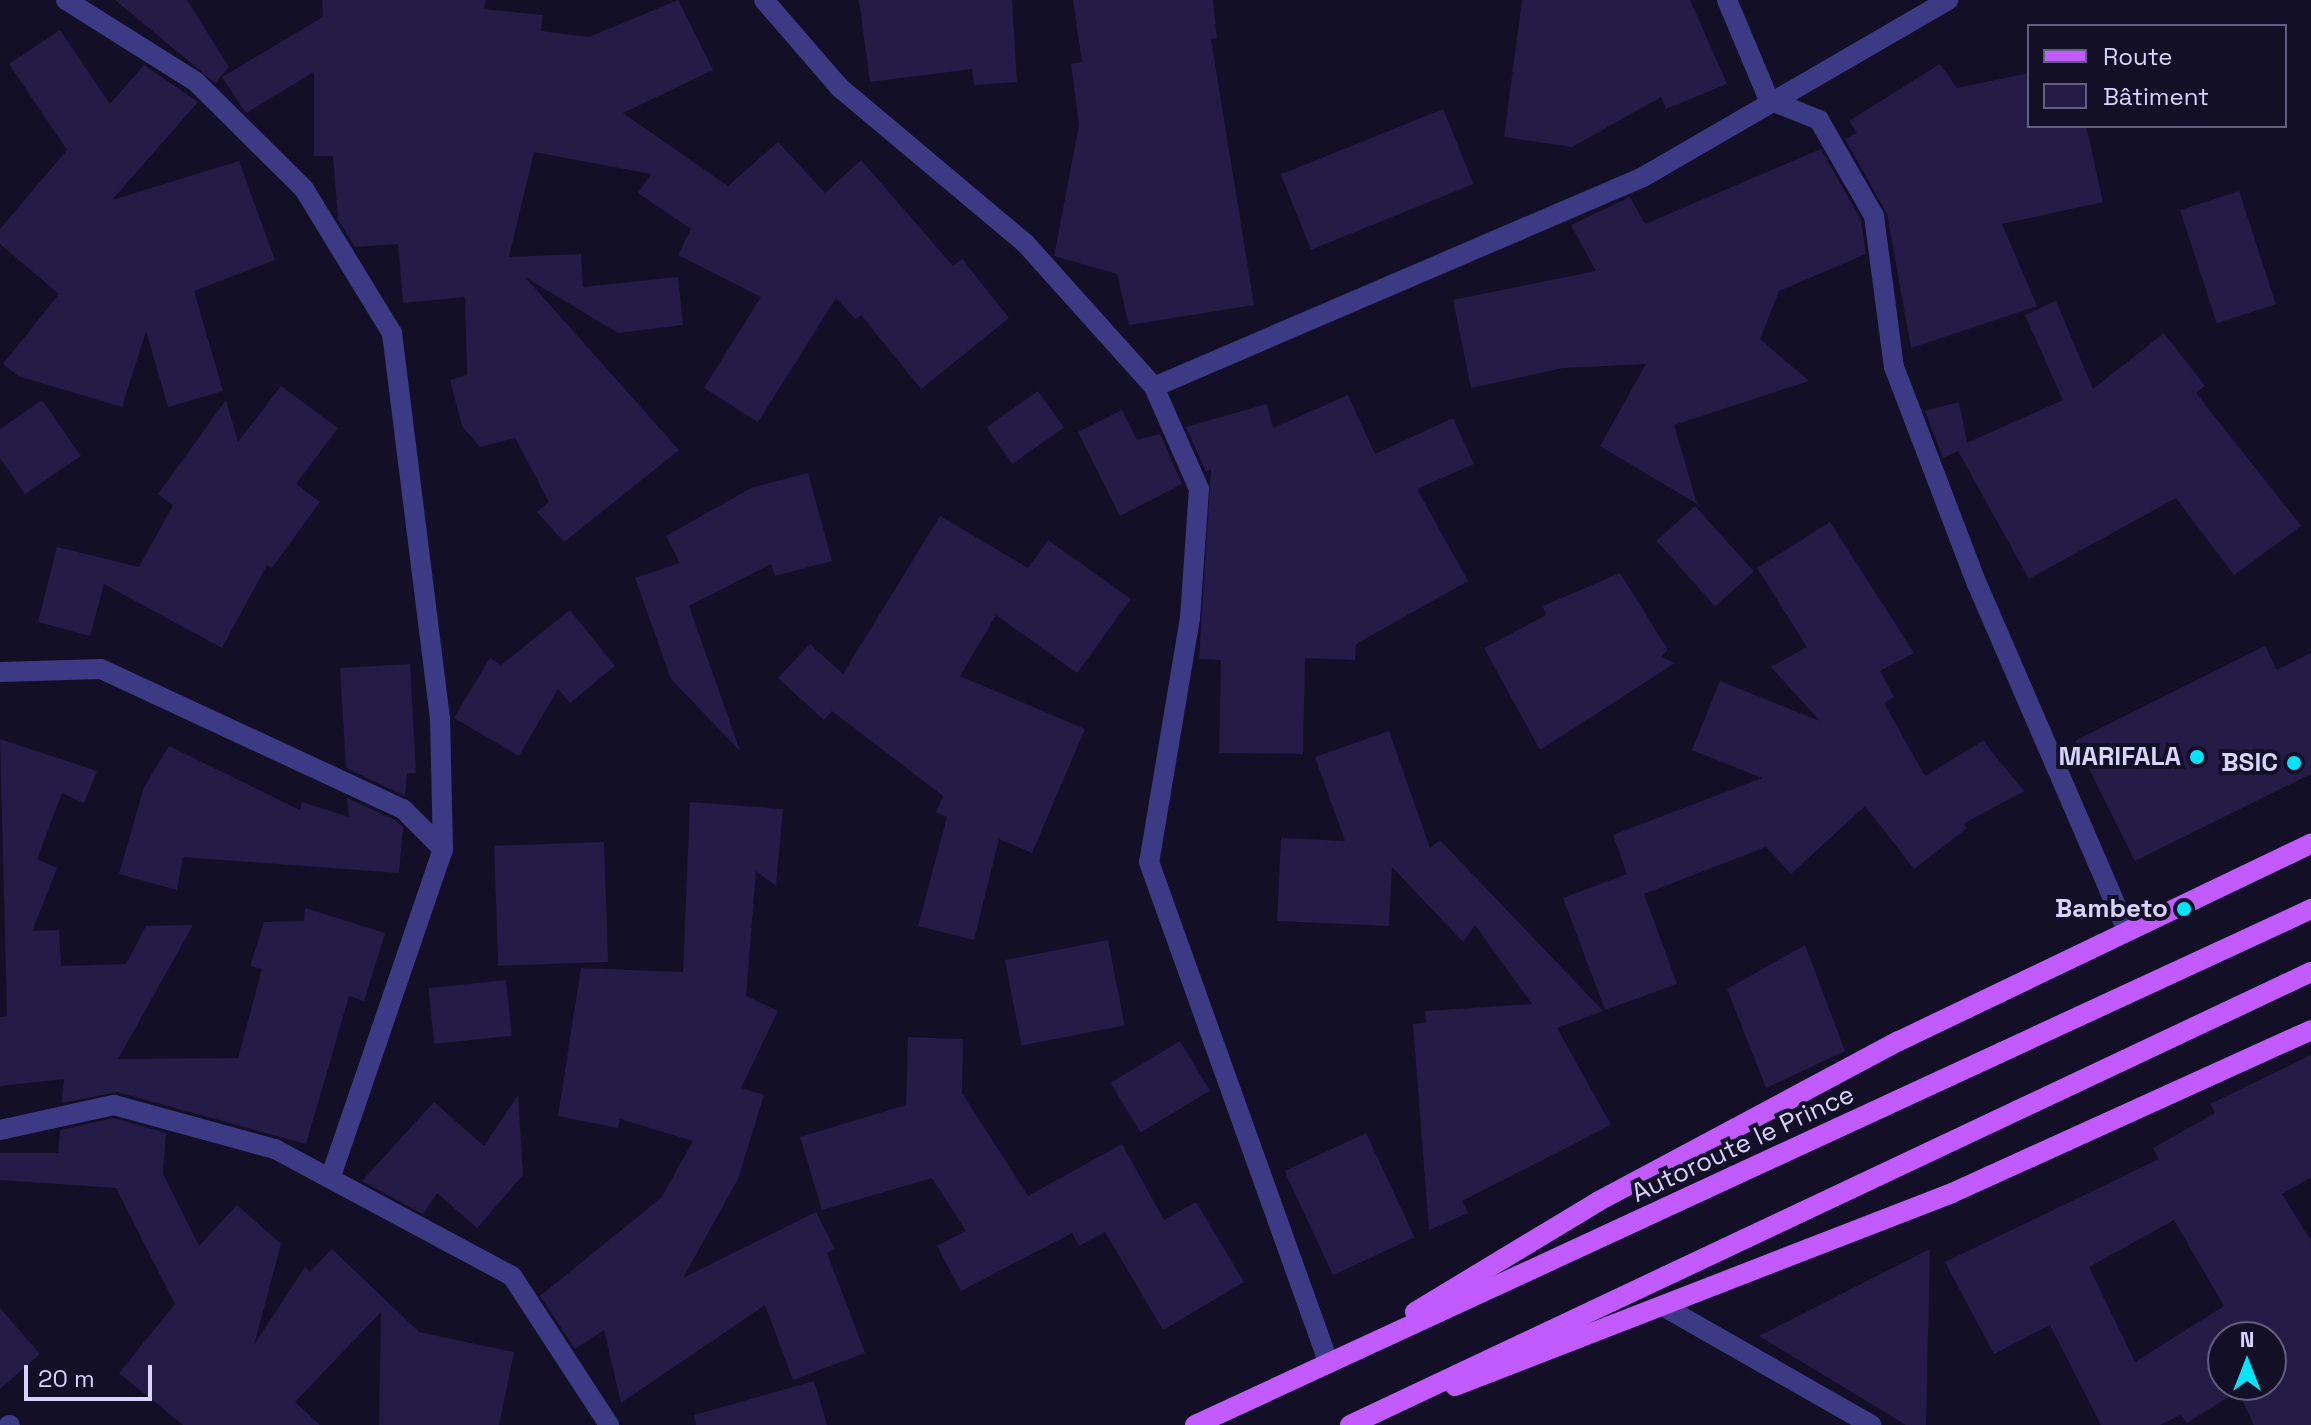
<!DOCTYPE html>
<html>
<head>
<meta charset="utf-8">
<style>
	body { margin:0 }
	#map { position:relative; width:2311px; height:1425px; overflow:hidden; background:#130f26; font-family:"Space Grotesk",sans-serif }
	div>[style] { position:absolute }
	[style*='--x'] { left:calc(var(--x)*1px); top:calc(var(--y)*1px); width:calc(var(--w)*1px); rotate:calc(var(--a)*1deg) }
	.building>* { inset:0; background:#241b47; transform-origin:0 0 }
	.minor>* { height:20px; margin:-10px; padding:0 10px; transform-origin:10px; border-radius:10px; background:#3d3a85 }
	.major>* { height:20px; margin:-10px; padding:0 10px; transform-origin:10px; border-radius:10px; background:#c25bff }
	.dots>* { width:22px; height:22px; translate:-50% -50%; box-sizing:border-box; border:4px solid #130f26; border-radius:50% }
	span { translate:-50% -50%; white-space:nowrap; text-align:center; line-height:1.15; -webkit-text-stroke:8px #130f26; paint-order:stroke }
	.poi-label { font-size:26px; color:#d9d4ff; font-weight:700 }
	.right { translate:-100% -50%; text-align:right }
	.street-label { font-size:26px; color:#d9d4ff }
	.legend { position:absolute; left:2027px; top:24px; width:260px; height:104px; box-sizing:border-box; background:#130f26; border:2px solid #625e7d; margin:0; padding:10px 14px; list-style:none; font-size:24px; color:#d9d4ff }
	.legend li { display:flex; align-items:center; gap:16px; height:40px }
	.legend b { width:40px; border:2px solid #625e7d }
	.north { position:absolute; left:2207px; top:1321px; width:80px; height:80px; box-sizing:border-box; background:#130f26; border:2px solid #625e7d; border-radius:50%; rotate:0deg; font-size:22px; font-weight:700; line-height:32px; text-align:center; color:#d9d4ff }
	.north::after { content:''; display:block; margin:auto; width:28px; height:36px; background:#00e5ff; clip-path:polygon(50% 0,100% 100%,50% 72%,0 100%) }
	.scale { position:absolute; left:24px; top:1365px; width:128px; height:36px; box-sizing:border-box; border:4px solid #d9d4ff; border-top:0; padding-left:10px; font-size:24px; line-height:28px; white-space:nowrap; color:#d9d4ff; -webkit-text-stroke:6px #130f26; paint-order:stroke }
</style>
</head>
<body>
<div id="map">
	<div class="building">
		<i style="clip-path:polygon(115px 0,187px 0,229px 67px,215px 83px)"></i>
		<i style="clip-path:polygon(322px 0,486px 0,484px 9px,543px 15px,541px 31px,589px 37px,678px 0,713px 70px,623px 113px,728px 186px,778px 142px,825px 193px,861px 160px,953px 266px,962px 259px,1009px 318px,921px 389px,861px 315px,855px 319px,836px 298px,758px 422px,704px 388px,761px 297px,678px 255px,691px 229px,638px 193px,651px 174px,534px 152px,509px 257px,581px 254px,583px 287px,678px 277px,683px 325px,618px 333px,525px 277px,679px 450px,564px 542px,537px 512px,549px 502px,515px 438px,480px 447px,462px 426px,450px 380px,467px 375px,465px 297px,403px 303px,398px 244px,355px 247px,338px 219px,333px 156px,314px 156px,314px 72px,246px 113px,222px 77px,323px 17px)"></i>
		<i style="clip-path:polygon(859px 0,1012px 0,1017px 82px,974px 85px,972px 69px,870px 82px)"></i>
		<i style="clip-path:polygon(1073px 0,1213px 0,1217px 38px,1211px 39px,1254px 305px,1129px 325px,1117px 274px,1054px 256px,1079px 125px,1071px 64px,1082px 62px)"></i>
		<i style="clip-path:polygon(1522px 0,1690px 0,1727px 84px,1666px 109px,1661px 97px,1572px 147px,1504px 137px)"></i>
		<i style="clip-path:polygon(60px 30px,110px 104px,144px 65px,198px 102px,112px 200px,239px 161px,275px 260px,194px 291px,223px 391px,168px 407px,146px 331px,122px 407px,18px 376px,3px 364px,59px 294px,0 244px,0 229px,67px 150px,9px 64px)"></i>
		<i style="clip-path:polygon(1940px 64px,1957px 88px,2029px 73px,2029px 126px,2086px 126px,2103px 202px,2002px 224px,2037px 306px,1911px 348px,1887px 214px,1845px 139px,1857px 133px,1849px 121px)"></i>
		<i style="left:1443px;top:109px;width:81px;height:175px;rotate:68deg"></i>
		<i style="clip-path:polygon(1821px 149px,1861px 220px,1866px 254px,1779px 291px,1760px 339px,1809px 381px,1674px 425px,1697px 504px,1600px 446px,1646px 364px,1563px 368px,1471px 388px,1453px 300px,1596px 271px,1571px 225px,1630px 197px,1645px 224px)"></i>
		<i style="left:2239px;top:191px;width:119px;height:62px;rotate:72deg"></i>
		<i style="clip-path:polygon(2056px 301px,2093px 389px,2164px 333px,2205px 386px,2196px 393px,2301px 526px,2234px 575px,2176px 498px,2029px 579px,1958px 451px,1943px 458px,1925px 411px,1959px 402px,1967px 443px,2063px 400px,2025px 315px)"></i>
		<i style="clip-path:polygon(281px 386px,338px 428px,296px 484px,320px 502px,272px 568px,267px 565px,222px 648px,104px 584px,90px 636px,38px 622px,57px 547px,139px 567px,173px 505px,158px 494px,226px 400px,238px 442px)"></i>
		<i style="left:1038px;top:391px;width:45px;height:63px;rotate:55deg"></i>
		<i style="clip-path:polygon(1348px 395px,1375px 454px,1453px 418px,1474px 464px,1417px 489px,1468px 581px,1356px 644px,1355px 660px,1305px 658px,1303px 754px,1219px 753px,1221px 660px,1199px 659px,1211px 469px,1206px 472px,1186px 427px,1267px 404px,1273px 428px)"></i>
		<i style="clip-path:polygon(42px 400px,81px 456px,25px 494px,0 458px,0 429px)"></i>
		<i style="clip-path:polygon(1122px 410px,1137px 440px,1160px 434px,1182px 484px,1120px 516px,1078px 432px)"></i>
		<i style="clip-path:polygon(808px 473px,832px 561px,775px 576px,771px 564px,689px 606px,740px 751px,671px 679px,635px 578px,680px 563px,666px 536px,751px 488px)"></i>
		<i style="left:1695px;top:506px;width:88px;height:52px;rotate:48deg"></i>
		<i style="clip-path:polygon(940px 516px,1028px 568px,1048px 540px,1131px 599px,1077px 673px,996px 615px,960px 676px,1085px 729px,1032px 853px,999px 839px,974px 940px,918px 926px,947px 817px,936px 812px,943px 796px,832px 711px,824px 720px,778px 678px,810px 644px,843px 674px)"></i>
		<i style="clip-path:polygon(1830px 522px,1914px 653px,1880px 671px,1894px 697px,1884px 703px,1925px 776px,1983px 741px,2024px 791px,1963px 824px,1967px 828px,1914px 869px,1865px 806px,1791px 874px,1766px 847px,1644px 894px,1677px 984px,1605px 1010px,1563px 898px,1627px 874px,1613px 835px,1762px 778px,1692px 750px,1720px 681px,1820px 721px,1771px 667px,1807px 647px,1757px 568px)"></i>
		<i style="clip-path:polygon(1620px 573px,1668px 650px,1661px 657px,1675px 663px,1540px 750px,1484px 648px,1546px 615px,1543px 606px)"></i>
		<i style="clip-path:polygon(570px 610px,615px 666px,570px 703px,558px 689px,519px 756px,454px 718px,490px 658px,501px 665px)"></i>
		<i style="clip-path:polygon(2265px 646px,2277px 670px,2311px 653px,2311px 774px,2135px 861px,2075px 741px)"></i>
		<i style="clip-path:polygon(410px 664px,416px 773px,407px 773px,405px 796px,346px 768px,340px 668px)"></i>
		<i style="clip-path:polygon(1389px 731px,1430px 848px,1440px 840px,1603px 1011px,1557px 1028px,1611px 1125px,1462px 1201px,1468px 1213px,1429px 1230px,1413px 1024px,1426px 1023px,1425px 1011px,1532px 1004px,1475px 925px,1463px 942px,1392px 867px,1389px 926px,1277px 921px,1281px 838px,1345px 841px,1315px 757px)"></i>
		<i style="clip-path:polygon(0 739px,97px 771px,84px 803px,62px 793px,37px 859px,57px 868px,32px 931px,59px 930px,61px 966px,126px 964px,146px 926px,193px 925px,118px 1059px,238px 1058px,262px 969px,250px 966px,264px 922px,304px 921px,305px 908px,385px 933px,364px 1001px,349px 996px,306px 1144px,117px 1092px,62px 1103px,64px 1079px,0 1086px,0 1017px,7px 1016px)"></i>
		<i style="clip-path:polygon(169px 746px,300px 810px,302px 802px,349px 817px,347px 798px,395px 820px,403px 827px,399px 873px,183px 857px,177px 890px,119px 874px,144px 787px)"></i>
		<i style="clip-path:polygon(690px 802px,783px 809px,776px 886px,756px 871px,746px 996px,778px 1011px,741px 1088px,764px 1095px,738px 1179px,683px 1278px,816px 1212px,835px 1249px,827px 1253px,865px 1353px,793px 1380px,765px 1305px,621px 1403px,604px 1330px,575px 1349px,540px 1296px,661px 1198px,693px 1141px,620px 1119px,618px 1128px,558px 1116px,581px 968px,683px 972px)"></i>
		<i style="left:604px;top:842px;width:120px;height:110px;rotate:88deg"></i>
		<i style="left:1108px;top:940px;width:87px;height:105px;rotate:79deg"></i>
		<i style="clip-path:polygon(1805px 945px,1845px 1051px,1766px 1088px,1727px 989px)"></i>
		<i style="left:506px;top:980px;width:56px;height:78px;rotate:84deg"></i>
		<i style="clip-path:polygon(908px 1037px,963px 1039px,962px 1093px,1028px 1196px,1122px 1144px,1164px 1220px,1196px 1202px,1244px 1282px,1163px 1330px,1105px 1232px,1079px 1246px,1072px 1233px,961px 1291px,937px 1246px,966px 1231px,932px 1178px,822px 1210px,800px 1137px,906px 1105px)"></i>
		<i style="left:1180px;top:1041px;width:58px;height:81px;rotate:59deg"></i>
		<i style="clip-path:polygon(evenodd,2311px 1055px,2311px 1177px,2282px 1194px,2311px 1241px,2311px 1425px,2254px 1425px,2238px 1391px,2187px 1423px,2181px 1415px,2160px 1425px,2101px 1425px,2050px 1325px,1994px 1354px,1945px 1262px,2159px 1159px,2153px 1148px,2215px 1113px,2210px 1104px,2311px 1055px,2174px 1220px,2224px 1306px,2135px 1362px,2089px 1267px,2174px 1220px,2311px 1055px,2223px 1337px,2271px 1337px,2271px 1385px,2223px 1385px,2223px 1337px)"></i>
		<i style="clip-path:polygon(518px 1095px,523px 1175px,477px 1228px,437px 1193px,423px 1214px,362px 1181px,434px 1102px,484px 1146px)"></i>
		<i style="clip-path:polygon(114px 1118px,166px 1133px,163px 1174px,199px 1246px,237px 1205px,281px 1244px,254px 1345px,305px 1267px,310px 1272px,332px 1249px,419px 1332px,514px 1352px,499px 1425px,379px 1425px,381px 1312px,295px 1402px,320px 1425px,183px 1425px,119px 1373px,175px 1304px,116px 1188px,0 1180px,0 1153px,58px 1153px,60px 1130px)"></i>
		<i style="left:1366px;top:1133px;width:115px;height:90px;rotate:65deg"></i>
		<i style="clip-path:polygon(1930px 1249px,1926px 1425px,1906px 1425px,1759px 1336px)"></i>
		<i style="clip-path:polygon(0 1308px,40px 1354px,0 1389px)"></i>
		<i style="clip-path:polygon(814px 1381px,827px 1425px,696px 1425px,694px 1415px)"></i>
	</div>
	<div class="minor">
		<i style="--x:66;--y:0;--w:154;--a:32.2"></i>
		<i style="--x:196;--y:82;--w:152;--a:44.7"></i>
		<i style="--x:304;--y:189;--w:169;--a:58.6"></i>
		<i style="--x:392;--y:333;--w:388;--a:82.9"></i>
		<i style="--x:440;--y:718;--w:131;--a:88.7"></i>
		<i style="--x:443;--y:849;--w:346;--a:108.9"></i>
		<i style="--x:764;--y:0;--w:115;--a:49.2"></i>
		<i style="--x:839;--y:87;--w:243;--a:40"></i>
		<i style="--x:1025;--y:243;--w:193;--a:48.1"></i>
		<i style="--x:1154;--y:387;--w:111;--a:66.2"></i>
		<i style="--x:1199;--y:489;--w:129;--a:94"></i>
		<i style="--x:1190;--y:618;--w:247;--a:99.5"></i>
		<i style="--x:1149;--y:862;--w:533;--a:70.27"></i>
		<i style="--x:1727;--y:0;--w:108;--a:67.2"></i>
		<i style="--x:1769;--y:100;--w:54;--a:21.8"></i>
		<i style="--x:1819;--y:120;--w:111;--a:60.2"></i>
		<i style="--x:1874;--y:216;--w:152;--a:82.5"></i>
		<i style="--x:1894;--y:367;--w:232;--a:69.1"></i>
		<i style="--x:1977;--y:584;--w:375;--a:66.6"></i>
		<i style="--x:1154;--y:387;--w:532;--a:-23.24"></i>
		<i style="--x:1643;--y:177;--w:353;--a:-30.1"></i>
		<i style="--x:0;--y:672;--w:101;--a:-1.7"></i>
		<i style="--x:101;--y:669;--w:333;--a:24.9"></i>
		<i style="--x:403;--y:809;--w:57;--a:45"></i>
		<i style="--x:0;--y:1130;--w:117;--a:-12.4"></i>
		<i style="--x:114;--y:1105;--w:167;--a:15.3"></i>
		<i style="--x:275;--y:1149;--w:269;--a:28.2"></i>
		<i style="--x:512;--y:1276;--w:178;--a:56.9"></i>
		<i style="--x:1668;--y:1309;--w:234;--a:29.7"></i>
		<i style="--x:9;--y:1425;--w:1;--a:0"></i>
	</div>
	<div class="major">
		<i style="--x:1415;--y:1312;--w:213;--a:-31.1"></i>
		<i style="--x:1597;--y:1202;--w:342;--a:-28.1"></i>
		<i style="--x:1899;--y:1041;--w:457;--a:-25.6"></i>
		<i style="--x:1455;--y:1386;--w:533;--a:-21.22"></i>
		<i style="--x:1952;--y:1193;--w:394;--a:-24.4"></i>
		<i style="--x:1195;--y:1425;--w:1230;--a:-24.81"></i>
		<i style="--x:1350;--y:1425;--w:1062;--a:-25.24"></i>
	</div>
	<div class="dots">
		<i style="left:2197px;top:757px;background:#00e5ff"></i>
		<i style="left:2294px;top:763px;background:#00e5ff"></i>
		<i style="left:2184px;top:909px;background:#00e5ff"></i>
	</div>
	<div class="poi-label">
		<span class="right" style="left:2181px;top:757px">MARIFALA</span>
		<span class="right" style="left:2278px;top:763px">BSIC</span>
		<span class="right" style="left:2168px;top:909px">Bambeto</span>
	</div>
	<div class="street-label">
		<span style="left:1743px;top:1144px;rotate:-25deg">Autoroute le Prince</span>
	</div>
	<ul class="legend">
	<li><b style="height:10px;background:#c25bff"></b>Route</li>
	<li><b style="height:22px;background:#241b47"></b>Bâtiment</li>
	</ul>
	<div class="north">N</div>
	<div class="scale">20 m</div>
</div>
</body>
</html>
